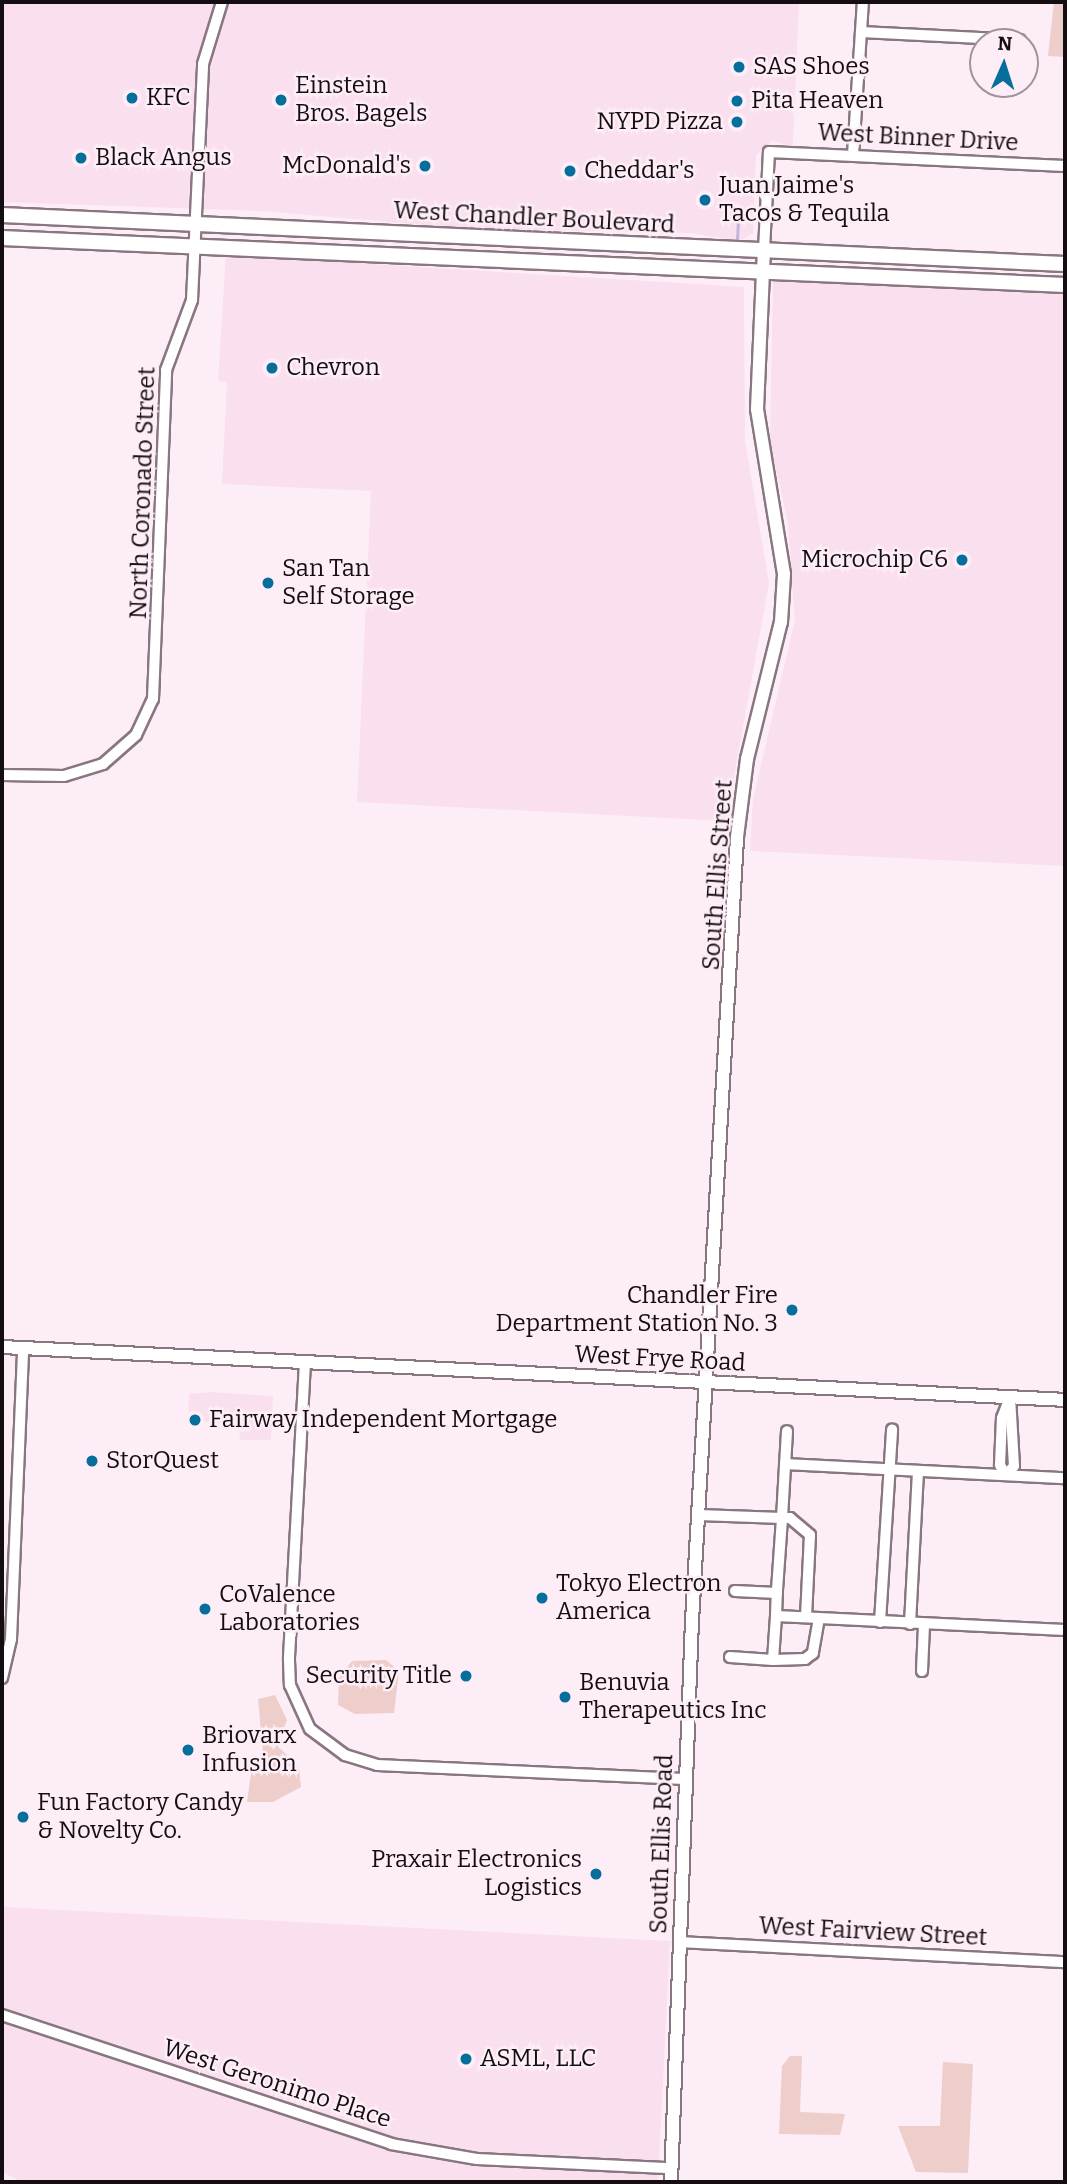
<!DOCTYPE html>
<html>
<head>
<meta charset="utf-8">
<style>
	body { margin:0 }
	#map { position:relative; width:1067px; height:2184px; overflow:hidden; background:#fdedf6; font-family:Bitter,serif }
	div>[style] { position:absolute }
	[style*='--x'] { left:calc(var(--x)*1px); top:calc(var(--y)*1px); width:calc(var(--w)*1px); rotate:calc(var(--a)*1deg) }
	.built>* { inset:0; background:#fadfef }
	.green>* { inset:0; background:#eececb }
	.stream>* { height:2.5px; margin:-1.25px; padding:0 1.25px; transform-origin:1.25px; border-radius:1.25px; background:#c1b5dc }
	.roads { filter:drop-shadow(2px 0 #887681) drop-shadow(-2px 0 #887681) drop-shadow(0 2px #887681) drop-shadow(0 -2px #887681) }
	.minor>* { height:10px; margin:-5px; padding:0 5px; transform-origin:5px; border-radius:5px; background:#fff }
	.tertiary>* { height:12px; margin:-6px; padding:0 6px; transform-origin:6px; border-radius:6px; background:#fff }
	.secondary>* { height:14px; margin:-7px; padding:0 7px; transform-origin:7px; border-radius:7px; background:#fff }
	.dots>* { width:19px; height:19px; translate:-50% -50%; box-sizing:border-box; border:4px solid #fdedf6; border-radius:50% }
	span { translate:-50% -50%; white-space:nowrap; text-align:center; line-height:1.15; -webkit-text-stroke:5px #fdedf6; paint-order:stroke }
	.poi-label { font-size:24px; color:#140d11 }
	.left { translate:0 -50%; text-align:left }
	.right { translate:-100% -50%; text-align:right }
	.street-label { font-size:24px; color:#140d11 }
	.frame { position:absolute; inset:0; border:4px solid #140d11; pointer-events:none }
	.north { position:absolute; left:969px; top:28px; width:70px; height:70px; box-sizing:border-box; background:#fdedf6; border:2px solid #a0939a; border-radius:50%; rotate:3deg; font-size:19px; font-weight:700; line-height:28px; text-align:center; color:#140d11 }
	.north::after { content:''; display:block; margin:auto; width:24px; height:32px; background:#066e9b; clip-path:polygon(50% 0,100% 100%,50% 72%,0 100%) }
</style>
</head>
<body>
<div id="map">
	<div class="built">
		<i style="clip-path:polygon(2px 2px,799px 2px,793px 146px,772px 141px,756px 155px,753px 233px,740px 241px,689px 233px,458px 228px,262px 211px,2px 202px)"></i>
		<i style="clip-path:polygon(226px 255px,744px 287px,745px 441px,769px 583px,726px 821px,357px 802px,371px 491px,222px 484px,227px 382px,218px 381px)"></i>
		<i style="clip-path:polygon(773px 279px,1065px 294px,1065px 866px,750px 851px,753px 799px,795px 620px,788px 524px,770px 440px)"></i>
		<i style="clip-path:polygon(211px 1392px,273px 1396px,271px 1440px,240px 1440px,239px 1424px,188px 1421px,189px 1394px)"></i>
		<i style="clip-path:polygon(2px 1907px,670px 1941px,658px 2182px,23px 2182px,2px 2172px)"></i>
	</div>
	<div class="green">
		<i style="clip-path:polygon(1054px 2px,1065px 2px,1065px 57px,1048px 56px)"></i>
		<i style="clip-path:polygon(386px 1660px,399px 1671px,394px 1713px,355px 1714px,338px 1705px,339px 1678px,352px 1661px)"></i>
		<i style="clip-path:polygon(275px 1695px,287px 1720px,277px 1745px,299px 1768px,301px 1787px,273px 1802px,247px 1802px,251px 1774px,263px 1752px,258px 1699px)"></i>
		<i style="clip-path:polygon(790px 2056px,802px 2056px,800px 2112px,845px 2114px,840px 2135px,779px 2134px,782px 2066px)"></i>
		<i style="clip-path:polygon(943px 2062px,973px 2064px,968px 2173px,916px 2172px,898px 2126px,940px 2126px)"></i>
	</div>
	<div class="stream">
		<i style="--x:737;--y:240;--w:19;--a:-87"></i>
	</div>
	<div class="roads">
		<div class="minor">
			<i style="--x:861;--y:32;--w:159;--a:2.9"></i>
			<i style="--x:853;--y:155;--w:153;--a:-86.3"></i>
			<i style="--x:764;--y:250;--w:98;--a:-87.1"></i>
			<i style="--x:769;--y:152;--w:296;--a:2.7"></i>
			<i style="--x:2;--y:775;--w:62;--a:0.9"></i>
			<i style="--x:64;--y:776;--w:41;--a:-17.1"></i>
			<i style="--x:103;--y:764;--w:44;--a:-41.3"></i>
			<i style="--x:136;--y:735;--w:40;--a:-65"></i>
			<i style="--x:153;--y:699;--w:329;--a:-87.7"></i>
			<i style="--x:166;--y:370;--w:75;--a:-69.6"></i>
			<i style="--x:192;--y:300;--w:236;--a:-87.3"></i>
			<i style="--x:203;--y:64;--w:65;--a:-73"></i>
			<i style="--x:305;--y:1362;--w:298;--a:93.1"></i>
			<i style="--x:289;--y:1660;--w:25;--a:88"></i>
			<i style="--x:290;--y:1685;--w:48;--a:65.6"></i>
			<i style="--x:310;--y:1729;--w:44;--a:36.6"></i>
			<i style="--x:345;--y:1755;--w:34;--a:17"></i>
			<i style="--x:377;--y:1765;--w:308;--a:2.6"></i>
			<i style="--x:1010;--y:1397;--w:69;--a:86.7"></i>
			<i style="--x:1014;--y:1466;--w:12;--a:132"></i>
			<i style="--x:1006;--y:1475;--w:12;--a:-121"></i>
			<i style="--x:1000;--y:1465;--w:47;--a:-87.6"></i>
			<i style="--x:1002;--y:1418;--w:22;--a:-69"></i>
			<i style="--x:785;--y:1464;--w:280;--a:2.9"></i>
			<i style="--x:699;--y:1515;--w:83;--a:2.1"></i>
			<i style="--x:782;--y:1518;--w:87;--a:-86.7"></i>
			<i style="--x:735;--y:1591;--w:42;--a:2.7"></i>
			<i style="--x:776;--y:1616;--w:43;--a:2.7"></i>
			<i style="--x:819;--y:1618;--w:36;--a:100"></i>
			<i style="--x:813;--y:1653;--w:10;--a:143"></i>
			<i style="--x:805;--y:1659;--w:32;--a:178"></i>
			<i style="--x:773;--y:1660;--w:44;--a:-86.1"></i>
			<i style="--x:776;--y:1616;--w:26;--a:-88"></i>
			<i style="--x:777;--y:1590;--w:72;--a:-86"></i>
			<i style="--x:782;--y:1518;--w:8;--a:0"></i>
			<i style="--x:790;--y:1518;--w:26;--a:40"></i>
			<i style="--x:810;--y:1535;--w:82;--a:92.8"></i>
			<i style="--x:819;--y:1618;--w:246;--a:2.8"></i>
			<i style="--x:880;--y:1622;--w:193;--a:-86.4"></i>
			<i style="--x:910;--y:1624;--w:153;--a:-87"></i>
			<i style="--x:730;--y:1657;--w:43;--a:4"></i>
			<i style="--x:922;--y:1671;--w:46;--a:-87.5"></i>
			<i style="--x:2;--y:1678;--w:40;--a:-77"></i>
			<i style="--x:11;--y:1639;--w:291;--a:-87.6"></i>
			<i style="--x:679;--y:1942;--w:387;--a:3"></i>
			<i style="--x:2;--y:2015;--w:410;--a:18.3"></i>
			<i style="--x:391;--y:2144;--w:87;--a:9.9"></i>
			<i style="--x:477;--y:2159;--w:194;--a:2.7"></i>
		</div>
		<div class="tertiary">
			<i style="--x:2;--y:1347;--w:1064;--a:2.85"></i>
			<i style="--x:671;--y:2182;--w:561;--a:-87.86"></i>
			<i style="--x:692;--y:1621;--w:785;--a:-86.71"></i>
			<i style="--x:737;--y:837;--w:79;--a:-82.7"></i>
			<i style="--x:747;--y:759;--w:141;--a:-76.1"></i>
			<i style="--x:781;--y:622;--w:48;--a:-86.4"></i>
			<i style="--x:784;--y:574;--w:167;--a:-99.3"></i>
			<i style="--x:757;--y:409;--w:159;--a:-87.5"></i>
		</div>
		<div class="secondary">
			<i style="--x:2;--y:215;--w:1064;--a:2.64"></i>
			<i style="--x:2;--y:238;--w:1064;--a:2.53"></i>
		</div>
	</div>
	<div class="dots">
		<i style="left:739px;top:67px;background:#066e9b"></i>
		<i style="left:132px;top:98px;background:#066e9b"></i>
		<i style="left:281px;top:100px;background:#066e9b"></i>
		<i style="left:737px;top:101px;background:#066e9b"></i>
		<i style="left:737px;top:122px;background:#066e9b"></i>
		<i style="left:81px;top:158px;background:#066e9b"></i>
		<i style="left:425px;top:166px;background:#066e9b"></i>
		<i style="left:570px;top:171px;background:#066e9b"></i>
		<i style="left:705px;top:200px;background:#066e9b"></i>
		<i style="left:272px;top:368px;background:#066e9b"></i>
		<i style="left:962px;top:560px;background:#066e9b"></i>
		<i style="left:268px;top:583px;background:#066e9b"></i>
		<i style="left:792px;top:1310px;background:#066e9b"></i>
		<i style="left:195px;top:1420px;background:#066e9b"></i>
		<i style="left:92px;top:1461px;background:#066e9b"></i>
		<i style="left:542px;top:1598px;background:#066e9b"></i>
		<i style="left:205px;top:1609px;background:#066e9b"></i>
		<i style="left:466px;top:1676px;background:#066e9b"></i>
		<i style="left:565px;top:1697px;background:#066e9b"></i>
		<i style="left:188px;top:1750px;background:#066e9b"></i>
		<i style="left:23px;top:1817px;background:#066e9b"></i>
		<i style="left:596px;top:1874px;background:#066e9b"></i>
		<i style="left:466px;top:2059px;background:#066e9b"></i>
	</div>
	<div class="poi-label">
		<span class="left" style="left:753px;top:67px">SAS Shoes</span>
		<span class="left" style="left:295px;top:100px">Einstein<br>Bros. Bagels</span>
		<span class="left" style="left:146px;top:98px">KFC</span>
		<span class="left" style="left:751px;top:101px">Pita Heaven</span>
		<span class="right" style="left:723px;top:122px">NYPD Pizza</span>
		<span class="left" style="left:95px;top:158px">Black Angus</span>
		<span class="right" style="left:411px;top:166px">McDonald's</span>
		<span class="left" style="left:584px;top:171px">Cheddar's</span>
		<span class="left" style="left:719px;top:200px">Juan Jaime's<br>Tacos &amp; Tequila</span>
		<span class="left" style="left:286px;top:368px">Chevron</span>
		<span class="right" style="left:948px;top:560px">Microchip C6</span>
		<span class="left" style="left:282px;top:583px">San Tan<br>Self Storage</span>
		<span class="right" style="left:778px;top:1310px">Chandler Fire<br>Department Station No. 3</span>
		<span class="left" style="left:209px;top:1420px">Fairway Independent Mortgage</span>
		<span class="left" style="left:106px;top:1461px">StorQuest</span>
		<span class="left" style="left:556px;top:1598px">Tokyo Electron<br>America</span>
		<span class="left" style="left:219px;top:1609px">CoValence<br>Laboratories</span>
		<span class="right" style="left:452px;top:1676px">Security Title</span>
		<span class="left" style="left:579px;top:1697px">Benuvia<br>Therapeutics Inc</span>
		<span class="left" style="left:202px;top:1750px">Briovarx<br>Infusion</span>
		<span class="left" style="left:37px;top:1817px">Fun Factory Candy<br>&amp; Novelty Co.</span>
		<span class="right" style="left:582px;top:1874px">Praxair Electronics<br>Logistics</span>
		<span class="left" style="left:480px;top:2059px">ASML, LLC</span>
	</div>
	<div class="street-label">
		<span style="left:918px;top:138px;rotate:3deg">West Binner Drive</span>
		<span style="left:534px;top:218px;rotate:3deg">West Chandler Boulevard</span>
		<span style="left:143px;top:493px;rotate:-88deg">North Coronado Street</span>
		<span style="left:718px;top:875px;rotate:-86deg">South Ellis Street</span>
		<span style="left:660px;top:1359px;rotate:3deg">West Frye Road</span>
		<span style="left:662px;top:1844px;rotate:-88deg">South Ellis Road</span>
		<span style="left:873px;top:1932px;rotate:3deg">West Fairview Street</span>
		<span style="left:277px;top:2084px;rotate:18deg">West Geronimo Place</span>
	</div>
	<div class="frame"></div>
	<div class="north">N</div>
</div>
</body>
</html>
